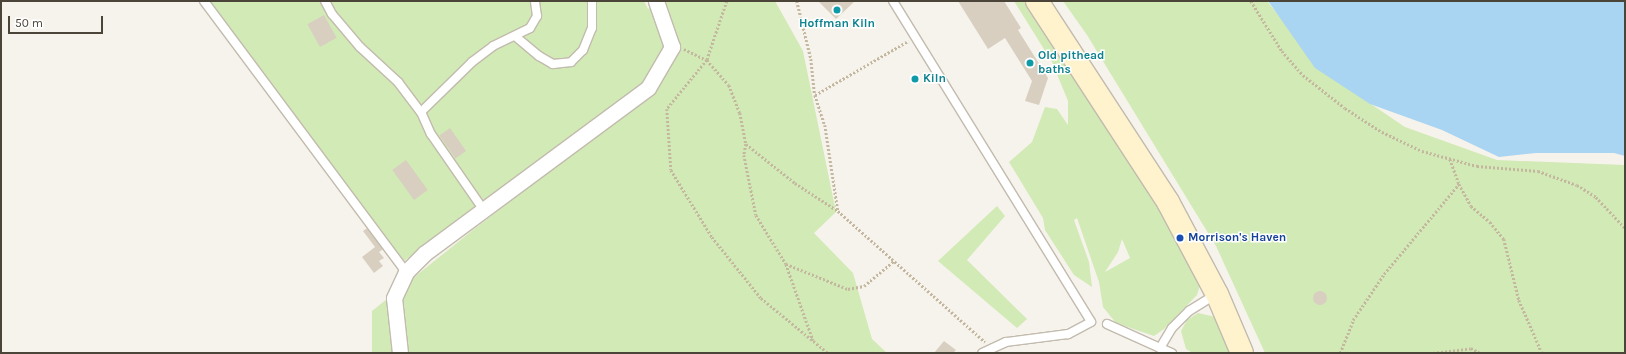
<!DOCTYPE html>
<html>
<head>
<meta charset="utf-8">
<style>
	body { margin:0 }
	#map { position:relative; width:1626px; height:354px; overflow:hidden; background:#f6f3ec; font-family:Karla,sans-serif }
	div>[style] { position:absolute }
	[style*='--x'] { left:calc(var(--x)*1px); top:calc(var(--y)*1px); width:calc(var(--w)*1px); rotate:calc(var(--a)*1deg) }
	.green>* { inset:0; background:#d2eab5 }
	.water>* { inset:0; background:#a9d4f2 }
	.building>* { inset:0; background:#d8cfc1; transform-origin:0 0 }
	.round { border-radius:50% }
	.path>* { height:2.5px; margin-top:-1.25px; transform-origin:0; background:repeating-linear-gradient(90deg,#c4b79f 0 2px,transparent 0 4px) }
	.roads { filter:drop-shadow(1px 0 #c2bbae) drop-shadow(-1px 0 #c2bbae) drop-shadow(0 1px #c2bbae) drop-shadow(0 -1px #c2bbae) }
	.lane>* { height:8px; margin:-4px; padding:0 4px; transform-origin:4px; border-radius:4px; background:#fff }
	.street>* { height:15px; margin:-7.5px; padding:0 7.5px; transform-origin:7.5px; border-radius:7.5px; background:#fff }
	.secondary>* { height:22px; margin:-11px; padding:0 11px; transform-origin:11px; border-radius:11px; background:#fff3cd }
	.dots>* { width:11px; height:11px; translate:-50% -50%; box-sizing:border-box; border:2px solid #fff; border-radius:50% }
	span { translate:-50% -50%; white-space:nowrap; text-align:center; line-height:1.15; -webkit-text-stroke:3px #fff; paint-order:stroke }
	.culture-label { font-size:12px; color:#0d838f; font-weight:700 }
	.left { translate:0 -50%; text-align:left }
	.transit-label { font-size:12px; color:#164399; font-weight:700 }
	.frame { position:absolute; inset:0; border:2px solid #4b4439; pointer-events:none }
	.scale { position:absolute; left:8px; top:16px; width:95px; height:18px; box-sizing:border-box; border:2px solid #4b4439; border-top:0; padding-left:5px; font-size:12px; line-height:14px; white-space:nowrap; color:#4b4439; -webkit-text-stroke:3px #fff; paint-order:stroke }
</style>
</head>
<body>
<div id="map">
	<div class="green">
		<i style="clip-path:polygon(208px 1px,644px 1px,648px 9px,651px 7px,648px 1px,775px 1px,803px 51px,836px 212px,814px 233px,853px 273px,872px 339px,887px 353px,372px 353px,372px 311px,473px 230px,603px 131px,515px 177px,404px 261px,358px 204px)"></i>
		<i style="clip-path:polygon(evenodd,1014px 1px,1028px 1px,1152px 190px,1201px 282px,1197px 295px,1164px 329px,1154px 336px,1116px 323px,1103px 307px,1099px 282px,1077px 218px,1074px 220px,1089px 262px,1092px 287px,1074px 275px,1045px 230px,1043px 218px,1009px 162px,1032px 142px,1045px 107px,1057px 109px,1068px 125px,1068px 101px,1052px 62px,1014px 1px,1122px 239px,1130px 258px,1105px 272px,1118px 252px,1122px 239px)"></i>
		<i style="clip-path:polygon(1063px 1px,1267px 1px,1322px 71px,1405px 127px,1497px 160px,1625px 165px,1625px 353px,1265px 353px,1216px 246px,1087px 35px)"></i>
		<i style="clip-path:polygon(997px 206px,1005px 216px,967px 260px,1027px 319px,1017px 328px,938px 261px)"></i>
		<i style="clip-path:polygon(1198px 313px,1216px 317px,1234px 353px,1193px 353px,1186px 349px,1181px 331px,1187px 320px)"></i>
	</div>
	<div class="water">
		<i style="clip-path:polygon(1268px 1px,1625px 1px,1625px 156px,1614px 153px,1536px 153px,1499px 157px,1442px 130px,1370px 104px,1315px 68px)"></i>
	</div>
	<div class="building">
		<i style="clip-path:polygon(818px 1px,855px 1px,836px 19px)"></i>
		<i style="clip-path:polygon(958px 1px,1004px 1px,1021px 28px,1018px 30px,1048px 78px,1039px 105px,1025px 101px,1032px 81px,1005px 38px,988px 49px)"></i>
		<i style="left:324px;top:15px;width:26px;height:19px;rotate:61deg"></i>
		<i style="left:450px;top:128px;width:28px;height:13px;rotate:55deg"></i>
		<i style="left:406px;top:160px;width:37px;height:17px;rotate:54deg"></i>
		<i style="clip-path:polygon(369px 227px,385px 248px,379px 252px,384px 258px,379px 261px,383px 266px,374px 273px,362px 257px,375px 247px,363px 231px)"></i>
		<i class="round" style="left:1313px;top:291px;width:14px;height:14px"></i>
		<i style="clip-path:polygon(944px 341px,956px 350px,953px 353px,934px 353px)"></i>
	</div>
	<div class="path">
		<i style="--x:727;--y:1;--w:62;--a:108.7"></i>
		<i style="--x:707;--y:60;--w:63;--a:129.2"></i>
		<i style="--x:667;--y:109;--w:61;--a:86.2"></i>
		<i style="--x:671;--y:170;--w:79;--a:58.5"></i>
		<i style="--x:712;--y:237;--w:78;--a:51.2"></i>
		<i style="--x:761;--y:298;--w:87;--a:39.4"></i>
		<i style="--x:797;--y:1;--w:60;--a:76.4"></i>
		<i style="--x:811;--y:59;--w:36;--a:84"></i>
		<i style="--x:815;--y:95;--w:32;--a:72"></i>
		<i style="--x:825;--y:125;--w:87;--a:81.4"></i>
		<i style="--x:838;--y:211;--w:197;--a:41.7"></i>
		<i style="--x:1251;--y:1;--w:59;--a:58.2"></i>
		<i style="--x:1282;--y:51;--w:32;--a:49"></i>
		<i style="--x:1303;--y:75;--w:53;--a:38.2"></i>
		<i style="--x:1345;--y:108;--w:44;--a:33"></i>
		<i style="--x:1382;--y:132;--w:44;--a:25.4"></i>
		<i style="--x:1422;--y:151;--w:57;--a:15.3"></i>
		<i style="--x:1477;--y:166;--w:61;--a:4.7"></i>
		<i style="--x:1538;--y:171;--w:41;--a:19.7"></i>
		<i style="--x:1577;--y:185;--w:22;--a:32"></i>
		<i style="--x:1596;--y:197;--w:42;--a:46.9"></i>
		<i style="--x:684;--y:49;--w:25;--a:26"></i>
		<i style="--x:707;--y:60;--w:33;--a:49"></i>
		<i style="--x:729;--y:85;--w:30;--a:69"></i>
		<i style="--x:740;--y:113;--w:32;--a:79"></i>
		<i style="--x:746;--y:144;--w:11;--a:100"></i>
		<i style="--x:744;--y:155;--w:61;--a:78.7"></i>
		<i style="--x:756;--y:215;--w:57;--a:58.5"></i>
		<i style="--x:786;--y:264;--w:81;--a:70.4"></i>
		<i style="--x:815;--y:95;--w:108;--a:-30.1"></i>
		<i style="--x:746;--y:144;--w:63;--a:38.5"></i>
		<i style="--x:795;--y:183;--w:51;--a:33.1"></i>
		<i style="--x:1450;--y:159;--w:27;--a:70"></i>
		<i style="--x:1459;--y:184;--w:25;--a:61"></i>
		<i style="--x:1471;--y:206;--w:25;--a:40"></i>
		<i style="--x:1490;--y:222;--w:22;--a:51"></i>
		<i style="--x:1504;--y:239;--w:63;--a:76.2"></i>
		<i style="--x:1519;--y:300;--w:58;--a:66.5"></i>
		<i style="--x:786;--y:264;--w:67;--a:22"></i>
		<i style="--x:848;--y:289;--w:16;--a:-11"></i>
		<i style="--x:864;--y:286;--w:39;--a:-40"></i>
		<i style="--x:1340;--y:353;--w:35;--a:-68"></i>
		<i style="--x:1353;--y:320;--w:55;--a:-56"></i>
		<i style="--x:1384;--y:274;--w:117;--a:-50.2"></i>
		<i style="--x:1433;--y:353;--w:38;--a:-7"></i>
		<i style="--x:1471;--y:348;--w:10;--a:29"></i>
	</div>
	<div class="roads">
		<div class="lane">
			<i style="--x:204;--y:1;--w:338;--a:53.3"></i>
			<i style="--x:325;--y:1;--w:15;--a:62"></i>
			<i style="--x:332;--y:14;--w:43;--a:49.7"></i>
			<i style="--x:360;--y:47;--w:52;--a:42.6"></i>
			<i style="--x:398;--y:82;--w:38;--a:53"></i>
			<i style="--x:421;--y:112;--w:24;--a:66"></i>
			<i style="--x:431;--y:134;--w:91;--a:55.3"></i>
			<i style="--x:893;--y:1;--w:377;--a:58.3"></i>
			<i style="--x:1091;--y:322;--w:26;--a:152"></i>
			<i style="--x:1068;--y:334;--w:63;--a:172.6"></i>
			<i style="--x:1006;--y:342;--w:26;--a:155"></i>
			<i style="--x:515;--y:36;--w:31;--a:40"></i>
			<i style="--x:539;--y:56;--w:16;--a:30"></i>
			<i style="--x:553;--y:64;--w:18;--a:-6"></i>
			<i style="--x:571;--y:62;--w:17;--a:-45"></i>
			<i style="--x:583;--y:50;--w:24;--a:-68"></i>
			<i style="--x:592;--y:28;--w:27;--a:-90"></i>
			<i style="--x:421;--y:112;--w:71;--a:-44.4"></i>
			<i style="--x:472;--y:62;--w:26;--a:-37"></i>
			<i style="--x:493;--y:46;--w:41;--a:-25.9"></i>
			<i style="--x:530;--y:28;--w:14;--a:-60"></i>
			<i style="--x:537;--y:16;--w:15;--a:-98"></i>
			<i style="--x:1107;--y:324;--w:58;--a:24.4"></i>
			<i style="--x:1160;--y:348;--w:23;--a:-59"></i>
			<i style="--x:1172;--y:328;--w:24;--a:-45"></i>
			<i style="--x:1189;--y:311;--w:32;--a:-32"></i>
			<i style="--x:1160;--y:348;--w:13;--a:23"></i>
		</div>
		<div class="street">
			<i style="--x:400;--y:353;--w:55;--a:-96.2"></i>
			<i style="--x:394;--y:298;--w:29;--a:-65"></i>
			<i style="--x:406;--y:272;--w:27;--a:-45"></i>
			<i style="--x:425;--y:253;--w:277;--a:-36.5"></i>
			<i style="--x:648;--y:88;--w:48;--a:-59.7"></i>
			<i style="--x:672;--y:47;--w:49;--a:-109.2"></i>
		</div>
		<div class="secondary">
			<i style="--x:1037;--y:1;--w:240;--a:56.9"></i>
			<i style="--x:1168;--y:202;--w:104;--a:62"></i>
			<i style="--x:1217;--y:294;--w:64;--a:67"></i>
		</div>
	</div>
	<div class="dots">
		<i style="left:837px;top:10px;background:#0f9aa8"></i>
		<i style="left:1030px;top:63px;background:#0f9aa8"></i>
		<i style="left:915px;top:79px;background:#0f9aa8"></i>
		<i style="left:1180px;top:238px;background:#1a4fb4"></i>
	</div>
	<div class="culture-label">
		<span style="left:837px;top:24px">Hoffman Kiln</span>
		<span class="left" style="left:1038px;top:63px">Old pithead<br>baths</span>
		<span class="left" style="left:923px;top:79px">Kiln</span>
	</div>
	<div class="transit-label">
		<span class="left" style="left:1188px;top:238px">Morrison's Haven</span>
	</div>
	<div class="frame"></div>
	<div class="scale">50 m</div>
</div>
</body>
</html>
